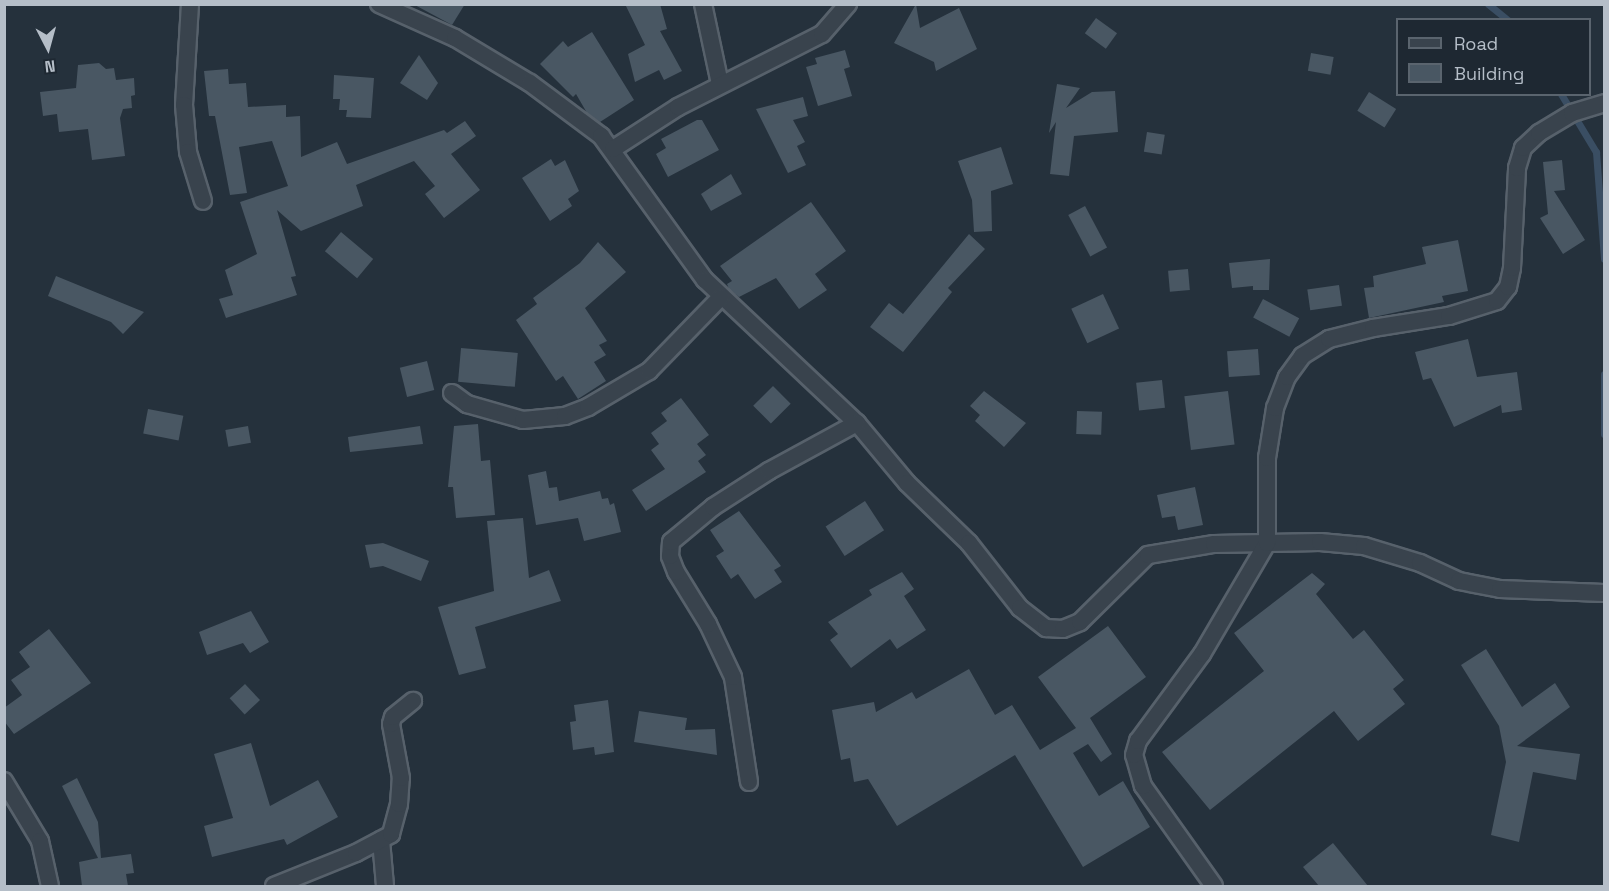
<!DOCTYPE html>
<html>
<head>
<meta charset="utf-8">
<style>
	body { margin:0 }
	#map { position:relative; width:1609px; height:891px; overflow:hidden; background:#25313c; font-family:"Space Grotesk",sans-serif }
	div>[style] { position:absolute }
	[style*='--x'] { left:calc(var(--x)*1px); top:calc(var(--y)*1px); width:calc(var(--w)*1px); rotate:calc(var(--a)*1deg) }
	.stream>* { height:7px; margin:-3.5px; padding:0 3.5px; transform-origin:3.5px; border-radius:3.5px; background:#3a4e63 }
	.building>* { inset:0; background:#495763; transform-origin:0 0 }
	.roads { filter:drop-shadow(2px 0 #57616b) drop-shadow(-2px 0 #57616b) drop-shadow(0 2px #57616b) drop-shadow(0 -2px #57616b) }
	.minor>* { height:16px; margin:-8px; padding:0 8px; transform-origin:8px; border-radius:8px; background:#39434d }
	span { translate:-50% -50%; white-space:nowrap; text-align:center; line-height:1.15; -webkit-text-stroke:4.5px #1e2832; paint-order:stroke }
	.frame { position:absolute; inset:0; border:6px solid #b5bec8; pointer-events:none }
	.legend { position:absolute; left:1396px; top:18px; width:195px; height:78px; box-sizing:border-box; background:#1e2832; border:2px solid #5a646e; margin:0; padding:8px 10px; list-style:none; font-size:18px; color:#b5bec8 }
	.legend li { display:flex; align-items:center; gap:12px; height:30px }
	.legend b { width:30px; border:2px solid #5a646e }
	.north { position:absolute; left:18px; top:18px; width:60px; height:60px; -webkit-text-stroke:4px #1e2832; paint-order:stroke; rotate:174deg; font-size:16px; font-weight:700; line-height:24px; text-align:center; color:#b5bec8 }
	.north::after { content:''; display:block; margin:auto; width:21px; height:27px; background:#b5bec8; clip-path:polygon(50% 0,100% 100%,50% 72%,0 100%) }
</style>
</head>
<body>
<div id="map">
	<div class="stream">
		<i style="--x:1488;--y:4;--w:26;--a:39"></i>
		<i style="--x:1561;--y:94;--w:68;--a:58.9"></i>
		<i style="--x:1596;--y:152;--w:107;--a:85.7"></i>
		<i style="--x:1604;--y:374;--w:60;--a:90"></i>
	</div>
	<div class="building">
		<i style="clip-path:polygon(413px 4px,465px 4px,452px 25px)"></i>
		<i style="clip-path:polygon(625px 4px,660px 4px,667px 29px,660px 31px,682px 71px,664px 80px,659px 70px,635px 82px,628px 54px,645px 45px)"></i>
		<i style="clip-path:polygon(916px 4px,920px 28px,959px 8px,977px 49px,936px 71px,934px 62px,894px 43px)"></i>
		<i style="left:1096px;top:18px;width:26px;height:19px;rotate:36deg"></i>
		<i style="clip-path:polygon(592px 32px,634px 100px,600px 122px,587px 113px,576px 94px,573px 97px,540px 64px,563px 41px,568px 47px)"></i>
		<i style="clip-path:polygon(845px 50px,850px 67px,844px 69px,852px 96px,818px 106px,806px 67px,817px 64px,815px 58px)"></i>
		<i style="left:1311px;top:53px;width:23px;height:18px;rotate:10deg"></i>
		<i style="clip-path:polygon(419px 55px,438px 83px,427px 100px,400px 83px)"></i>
		<i style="clip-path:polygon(99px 63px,106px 69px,114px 68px,116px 80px,134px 78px,135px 95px,131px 96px,132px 108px,123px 109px,120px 118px,125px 156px,92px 160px,88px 129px,59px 132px,57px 114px,43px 116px,40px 92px,76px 88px,78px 65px)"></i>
		<i style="clip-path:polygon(228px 69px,229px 84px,246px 83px,248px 107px,286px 105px,286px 117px,300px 116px,301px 157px,337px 142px,347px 164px,444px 130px,447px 133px,465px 121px,476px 136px,451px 154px,480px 190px,444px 218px,425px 194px,435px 186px,414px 161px,356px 185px,363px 206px,301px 231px,277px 210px,296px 276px,291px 277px,297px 295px,226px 318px,219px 299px,233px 295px,225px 270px,257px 254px,240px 202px,288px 186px,272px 141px,239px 147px,247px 193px,230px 195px,215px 116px,209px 116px,204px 71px)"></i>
		<i style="clip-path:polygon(334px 75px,374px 78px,371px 118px,346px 117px,347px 110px,339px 110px,340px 99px,333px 99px)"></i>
		<i style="clip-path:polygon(1057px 84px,1080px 88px,1066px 108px,1092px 92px,1115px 91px,1118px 132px,1074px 136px,1069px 176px,1050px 174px,1056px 122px,1049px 133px)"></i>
		<i style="left:1369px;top:92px;width:32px;height:22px;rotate:32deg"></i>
		<i style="clip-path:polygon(803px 97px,808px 116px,793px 120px,805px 142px,797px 146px,806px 165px,788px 173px,756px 109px)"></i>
		<i style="clip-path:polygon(697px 120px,702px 120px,719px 150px,668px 177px,656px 154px,666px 148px,661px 139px)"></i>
		<i style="left:1147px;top:132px;width:18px;height:20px;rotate:9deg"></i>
		<i style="clip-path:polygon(1001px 147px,1013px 184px,991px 191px,992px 231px,974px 232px,972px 200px,958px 161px)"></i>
		<i style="clip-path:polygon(551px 159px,555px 166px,565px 160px,579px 191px,568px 199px,572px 206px,550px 221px,522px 178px)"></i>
		<i style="clip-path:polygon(1562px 160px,1565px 190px,1554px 191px,1585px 240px,1563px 254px,1540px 218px,1548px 214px,1543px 162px)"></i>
		<i style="clip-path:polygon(731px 174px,742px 194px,711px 211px,701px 194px)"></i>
		<i style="clip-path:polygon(811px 202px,846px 251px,815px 274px,827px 290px,799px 309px,776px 278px,739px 297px,729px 289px,727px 284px,732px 281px,720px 266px)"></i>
		<i style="left:1085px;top:206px;width:47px;height:19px;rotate:62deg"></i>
		<i style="left:341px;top:232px;width:42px;height:25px;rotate:40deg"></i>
		<i style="clip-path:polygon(969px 234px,985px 249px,948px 288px,952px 292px,903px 352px,870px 327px,889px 303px,903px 314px)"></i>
		<i style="clip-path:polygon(1458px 240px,1468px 291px,1442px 296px,1444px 302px,1369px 318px,1364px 288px,1374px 287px,1373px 276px,1426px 264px,1422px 247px)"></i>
		<i style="clip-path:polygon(598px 242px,626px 272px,585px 308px,607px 341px,599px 345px,606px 355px,594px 362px,606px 381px,578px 399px,563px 376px,556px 381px,516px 320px,537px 304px,533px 298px,580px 263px)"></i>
		<i style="clip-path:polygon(1270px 259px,1269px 290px,1253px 290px,1253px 286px,1232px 288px,1229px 263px)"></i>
		<i style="left:1188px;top:269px;width:21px;height:20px;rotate:85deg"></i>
		<i style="clip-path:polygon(56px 276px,144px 312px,123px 334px,111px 322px,48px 296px)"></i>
		<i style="left:1339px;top:285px;width:21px;height:32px;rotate:82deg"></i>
		<i style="left:1103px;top:294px;width:38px;height:35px;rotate:65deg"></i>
		<i style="left:1263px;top:299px;width:41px;height:21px;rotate:28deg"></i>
		<i style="clip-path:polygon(1468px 339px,1477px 377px,1517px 372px,1522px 410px,1502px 413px,1501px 405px,1454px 427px,1431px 378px,1423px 380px,1415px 352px)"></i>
		<i style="left:461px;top:348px;width:57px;height:34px;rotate:5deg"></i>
		<i style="left:1258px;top:349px;width:26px;height:31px;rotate:86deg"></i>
		<i style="left:427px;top:361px;width:30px;height:28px;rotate:76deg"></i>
		<i style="left:1162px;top:380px;width:28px;height:26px;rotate:84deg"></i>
		<i style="left:773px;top:386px;width:25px;height:28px;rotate:45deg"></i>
		<i style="clip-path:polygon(984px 391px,1026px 423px,1004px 447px,975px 421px,980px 415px,970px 406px)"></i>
		<i style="left:1228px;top:391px;width:54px;height:44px;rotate:83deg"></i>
		<i style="clip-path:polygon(681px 398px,709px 435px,697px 444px,706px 455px,698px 461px,706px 472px,646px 511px,632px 490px,665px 469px,651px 450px,659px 444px,651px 433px,667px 421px,661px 413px)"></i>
		<i style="left:148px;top:409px;width:36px;height:25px;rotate:11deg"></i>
		<i style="left:1077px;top:411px;width:25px;height:23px;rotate:2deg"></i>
		<i style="clip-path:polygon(478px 424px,481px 461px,490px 460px,495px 515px,456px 518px,453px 487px,448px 487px,454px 426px)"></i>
		<i style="left:248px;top:426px;width:17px;height:23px;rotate:80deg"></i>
		<i style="clip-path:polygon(420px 426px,423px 444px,350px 452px,348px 437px)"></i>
		<i style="clip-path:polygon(546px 471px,549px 488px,557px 487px,559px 501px,600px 491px,602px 499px,608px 498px,610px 505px,614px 503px,621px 532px,584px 541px,578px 518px,536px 525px,528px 475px)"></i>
		<i style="clip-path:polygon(1195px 487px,1203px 525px,1178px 530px,1175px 516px,1162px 518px,1157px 495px)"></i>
		<i style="left:865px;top:501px;width:35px;height:47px;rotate:57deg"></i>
		<i style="clip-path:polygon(739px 511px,781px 566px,774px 570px,782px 582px,755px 599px,738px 574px,731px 579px,716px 556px,724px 551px,710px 530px)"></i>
		<i style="clip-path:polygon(523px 518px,529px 578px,549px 570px,561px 601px,475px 627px,486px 668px,459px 675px,438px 607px,494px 591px,487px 521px)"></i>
		<i style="clip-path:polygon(383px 543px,429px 561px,421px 581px,383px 566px,370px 568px,365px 545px)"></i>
		<i style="clip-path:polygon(902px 572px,914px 589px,904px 596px,926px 630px,897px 649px,890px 639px,851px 668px,830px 640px,838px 634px,828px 622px,872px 595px,869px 590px)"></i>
		<i style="clip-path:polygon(1312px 573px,1325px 584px,1316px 594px,1353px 639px,1364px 630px,1404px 680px,1393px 689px,1405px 704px,1358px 741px,1334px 711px,1210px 810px,1162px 752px,1264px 671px,1234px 633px)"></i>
		<i style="clip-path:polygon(251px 611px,269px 642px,250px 653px,243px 643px,207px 655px,199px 632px)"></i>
		<i style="clip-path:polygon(1108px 626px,1146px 677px,1090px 718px,1112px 754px,1101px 762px,1088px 744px,1073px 753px,1099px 796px,1123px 781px,1150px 827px,1083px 867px,1015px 755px,897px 826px,868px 779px,854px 782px,850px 758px,841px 760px,832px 710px,874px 702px,876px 712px,912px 692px,916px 699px,969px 669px,995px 715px,1012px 705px,1040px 750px,1076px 728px,1038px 677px)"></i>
		<i style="clip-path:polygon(49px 629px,91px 683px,14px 734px,4px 721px,4px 708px,22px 695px,11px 680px,30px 667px,19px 652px)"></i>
		<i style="clip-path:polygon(1486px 649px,1522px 707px,1555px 683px,1570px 707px,1517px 746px,1580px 754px,1576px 780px,1533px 772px,1519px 842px,1491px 835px,1506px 762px,1499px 726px,1461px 665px)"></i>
		<i style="left:245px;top:684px;width:22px;height:21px;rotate:47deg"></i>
		<i style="clip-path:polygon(608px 700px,614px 752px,595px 755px,594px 747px,573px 750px,570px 722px,576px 721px,574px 705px)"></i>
		<i style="clip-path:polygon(639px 711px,687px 718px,685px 730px,715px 729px,717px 755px,634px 742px)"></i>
		<i style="clip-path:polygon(251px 743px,270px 806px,318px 780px,338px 817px,287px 845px,284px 839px,212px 857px,204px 826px,233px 818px,214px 754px)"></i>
		<i style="clip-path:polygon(77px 778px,98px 822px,101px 858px,131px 854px,134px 873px,126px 874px,128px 886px,82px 886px,79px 862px,98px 858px,62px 786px)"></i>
		<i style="clip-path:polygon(1333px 843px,1368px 886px,1319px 886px,1303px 867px)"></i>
	</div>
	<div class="roads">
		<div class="minor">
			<i style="--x:190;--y:4;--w:101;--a:93.4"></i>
			<i style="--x:184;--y:105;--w:47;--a:85.1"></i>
			<i style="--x:188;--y:152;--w:51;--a:73"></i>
			<i style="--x:379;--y:4;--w:83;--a:24.1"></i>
			<i style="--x:455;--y:38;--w:87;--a:31"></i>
			<i style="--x:530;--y:83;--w:89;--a:36.7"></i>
			<i style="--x:601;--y:136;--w:178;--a:54.2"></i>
			<i style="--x:705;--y:280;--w:209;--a:43.3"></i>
			<i style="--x:857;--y:423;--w:78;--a:50.2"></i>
			<i style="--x:907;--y:483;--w:86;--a:44.1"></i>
			<i style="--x:969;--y:543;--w:83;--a:51.9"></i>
			<i style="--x:1020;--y:608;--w:33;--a:38"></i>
			<i style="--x:1046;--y:628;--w:17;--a:3"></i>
			<i style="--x:1063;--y:629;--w:18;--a:-22"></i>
			<i style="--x:1080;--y:622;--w:95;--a:-44.6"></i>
			<i style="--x:1148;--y:555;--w:67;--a:-9.5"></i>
			<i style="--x:1214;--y:544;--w:106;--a:-1.1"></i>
			<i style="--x:1320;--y:542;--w:44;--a:5.2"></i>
			<i style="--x:1364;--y:546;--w:59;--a:16.9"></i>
			<i style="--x:1420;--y:563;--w:43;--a:24.8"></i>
			<i style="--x:1459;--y:581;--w:42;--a:11"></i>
			<i style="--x:1500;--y:589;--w:104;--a:2.2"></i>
			<i style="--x:703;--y:4;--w:82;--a:78"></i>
			<i style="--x:613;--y:149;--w:77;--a:-32.9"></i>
			<i style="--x:678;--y:107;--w:161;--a:-26.9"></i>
			<i style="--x:822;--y:34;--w:40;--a:-49"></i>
			<i style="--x:452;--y:393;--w:19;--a:36"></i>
			<i style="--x:467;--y:404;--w:58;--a:15.9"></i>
			<i style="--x:523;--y:420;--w:42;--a:-5.4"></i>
			<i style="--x:565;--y:416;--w:25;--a:-21"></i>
			<i style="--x:588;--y:407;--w:71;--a:-30.5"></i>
			<i style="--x:649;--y:371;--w:103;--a:-45.8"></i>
			<i style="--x:4;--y:781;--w:70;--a:59"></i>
			<i style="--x:40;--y:841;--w:46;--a:77.5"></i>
			<i style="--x:749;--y:782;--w:106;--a:-98.7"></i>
			<i style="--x:733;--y:677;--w:59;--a:-115.3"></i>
			<i style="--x:708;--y:624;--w:61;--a:-121.6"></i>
			<i style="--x:676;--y:572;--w:17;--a:-111"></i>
			<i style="--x:670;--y:556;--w:14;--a:-86"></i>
			<i style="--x:671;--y:542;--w:55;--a:-39.8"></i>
			<i style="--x:713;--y:507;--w:67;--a:-32.7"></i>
			<i style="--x:769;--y:471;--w:100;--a:-28.6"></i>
			<i style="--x:381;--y:840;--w:46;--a:85"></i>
			<i style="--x:274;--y:886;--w:88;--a:-21.9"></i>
			<i style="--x:356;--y:853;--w:40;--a:-28"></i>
			<i style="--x:391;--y:834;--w:31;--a:-75"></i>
			<i style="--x:399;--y:804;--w:26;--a:-86"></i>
			<i style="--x:401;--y:778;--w:55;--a:-100.5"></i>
			<i style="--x:391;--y:724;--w:7;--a:-74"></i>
			<i style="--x:393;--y:717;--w:26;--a:-39"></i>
			<i style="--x:1214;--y:886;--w:123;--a:-125.4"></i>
			<i style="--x:1143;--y:786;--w:32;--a:-106"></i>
			<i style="--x:1134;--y:755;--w:15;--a:-74"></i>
			<i style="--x:1138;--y:741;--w:108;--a:-53.7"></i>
			<i style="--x:1202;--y:654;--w:129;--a:-59.6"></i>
			<i style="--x:1267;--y:543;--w:85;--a:-90"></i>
			<i style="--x:1267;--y:458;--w:51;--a:-80.9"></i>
			<i style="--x:1275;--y:408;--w:33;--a:-69"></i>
			<i style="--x:1287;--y:377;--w:26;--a:-54"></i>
			<i style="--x:1302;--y:356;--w:32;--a:-32"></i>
			<i style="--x:1329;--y:339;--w:45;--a:-14"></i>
			<i style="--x:1373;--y:328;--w:77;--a:-9"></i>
			<i style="--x:1449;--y:316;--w:50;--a:-17.4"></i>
			<i style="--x:1497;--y:301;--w:18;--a:-52"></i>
			<i style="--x:1508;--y:287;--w:19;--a:-78"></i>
			<i style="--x:1512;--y:268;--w:100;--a:-87.1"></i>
			<i style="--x:1517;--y:168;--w:21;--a:-73"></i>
			<i style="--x:1523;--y:148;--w:22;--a:-43"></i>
			<i style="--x:1539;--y:133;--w:39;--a:-31"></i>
			<i style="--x:1572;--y:113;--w:34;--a:-17"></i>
		</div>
	</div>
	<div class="frame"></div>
	<ul class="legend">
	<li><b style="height:8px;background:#39434d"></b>Road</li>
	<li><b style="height:16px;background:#495763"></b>Building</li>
	</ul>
	<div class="north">N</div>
</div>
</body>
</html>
